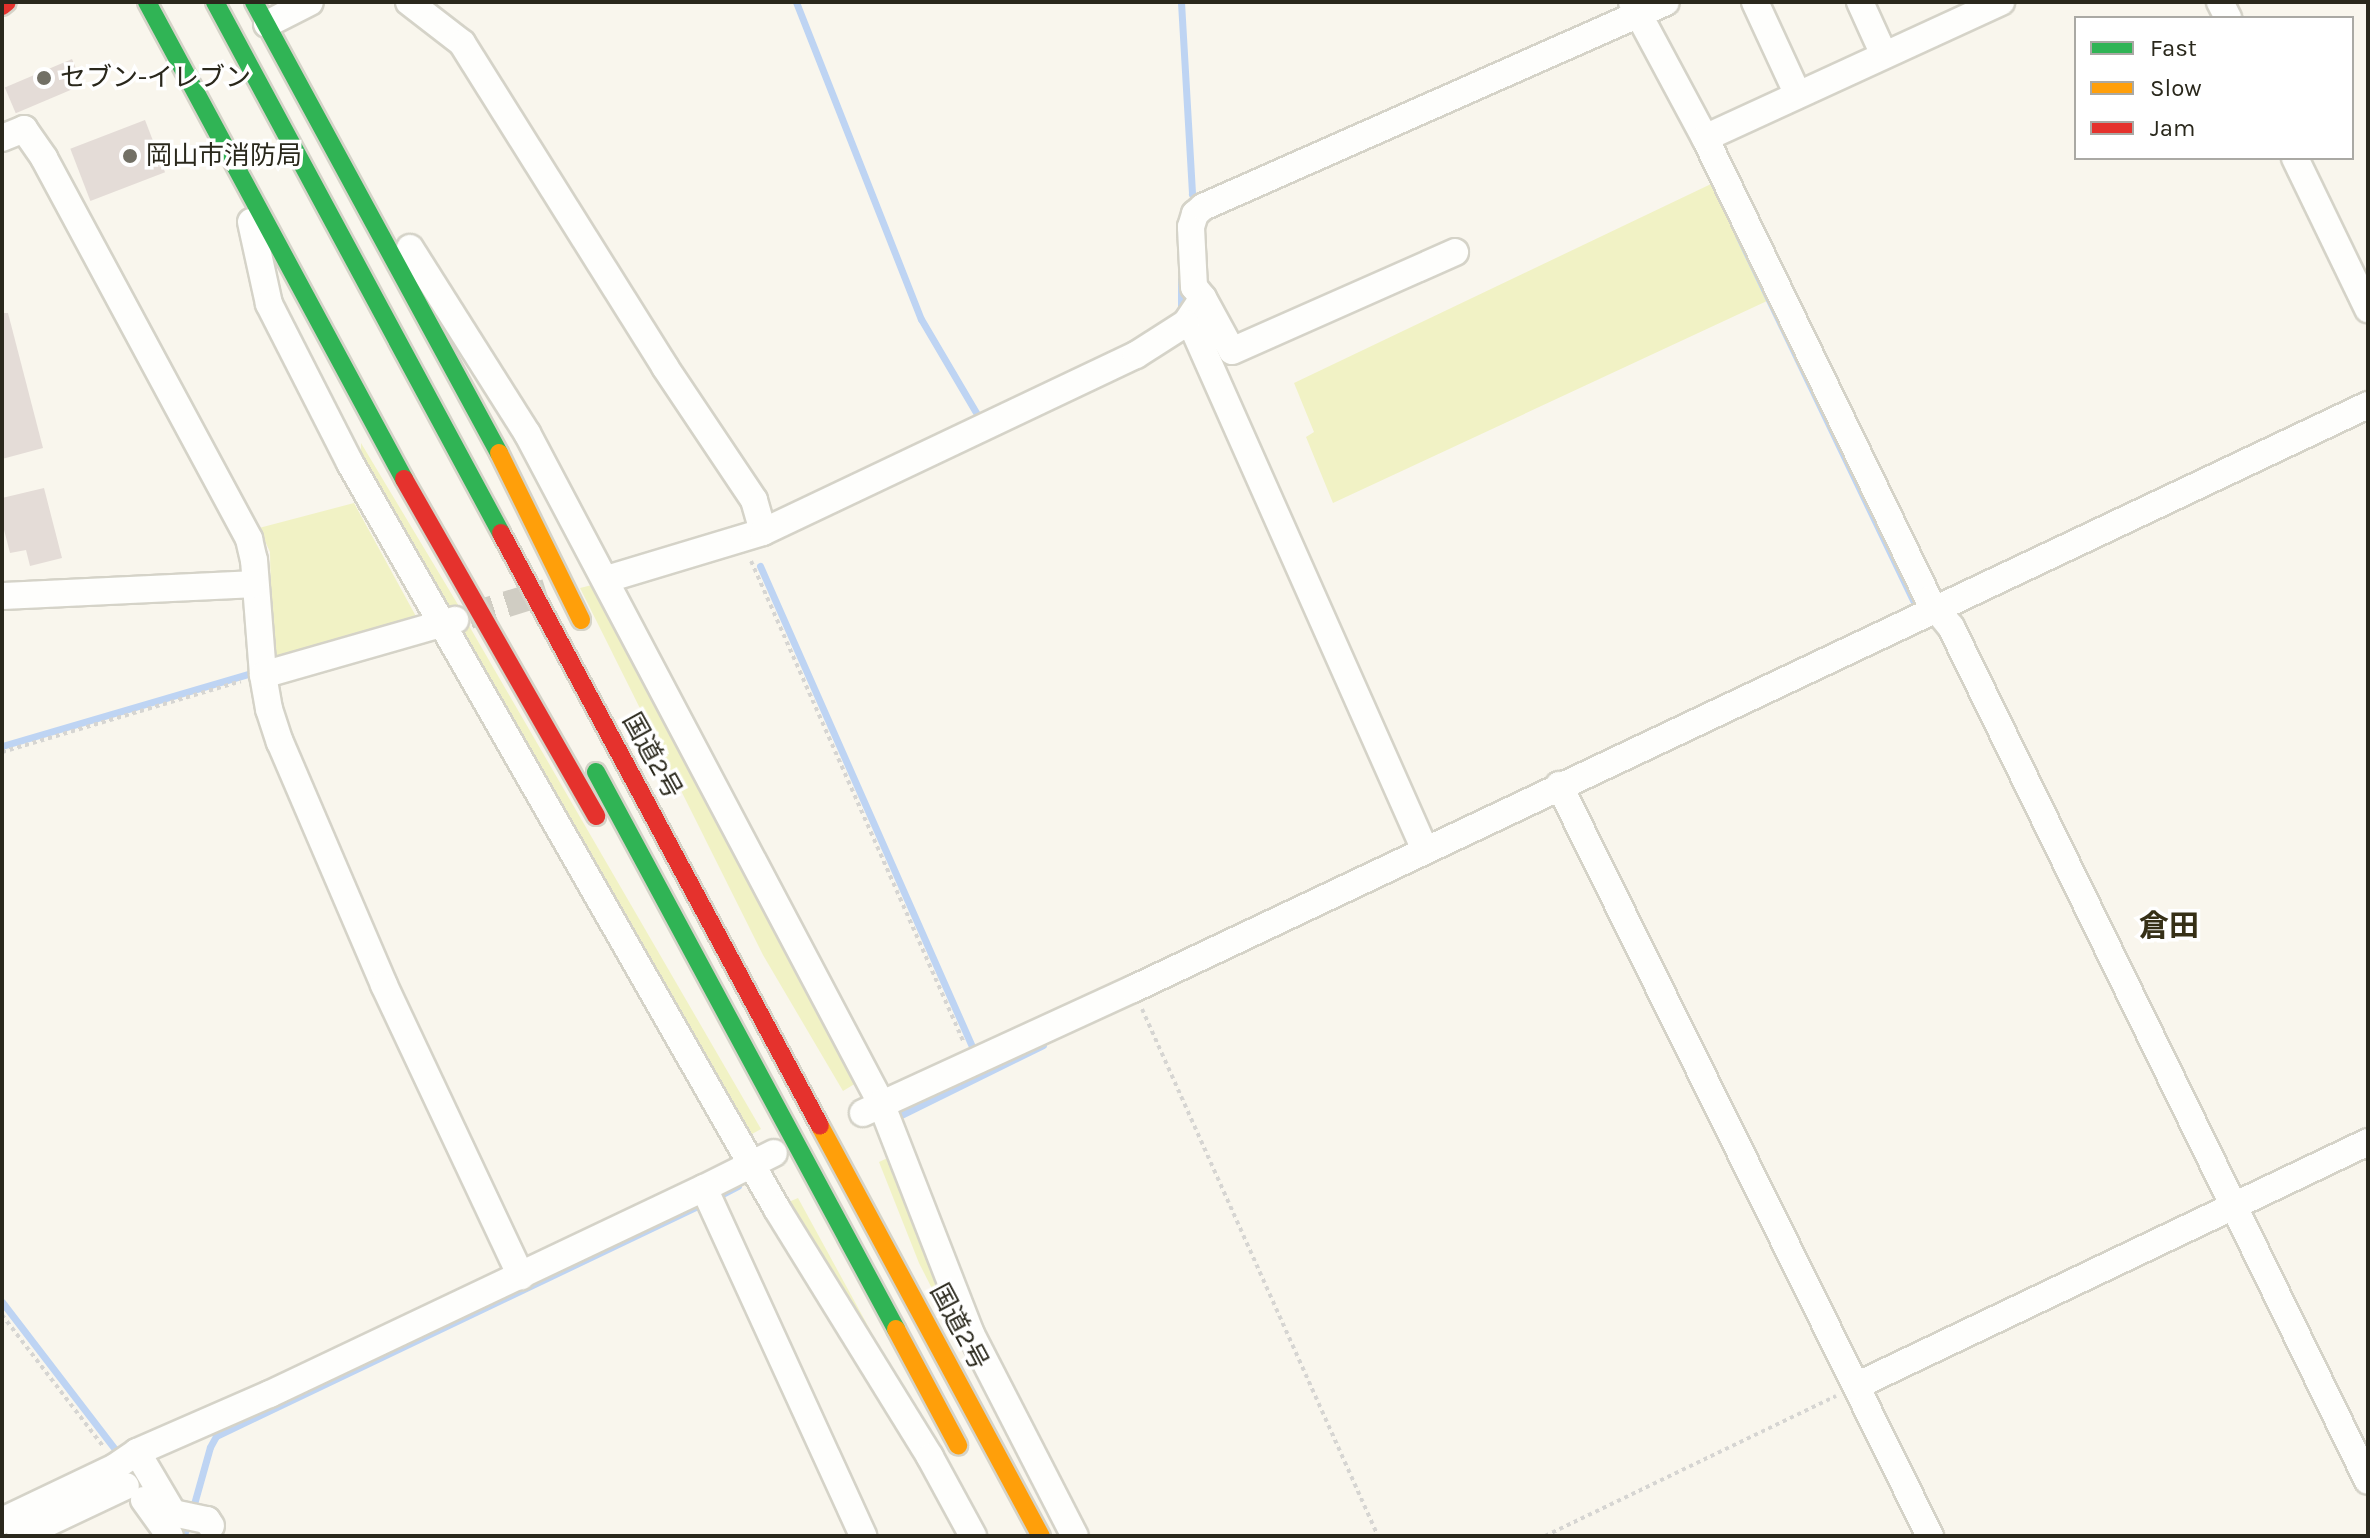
<!DOCTYPE html>
<html>
<head>
<meta charset="utf-8">
<style>
	body { margin:0 }
	#map { position:relative; width:2370px; height:1538px; overflow:hidden; background:#f9f6ed; font-family:Karla,"Noto Sans JP",sans-serif }
	div>[style] { position:absolute }
	[style*='--x'] { left:calc(var(--x)*1px); top:calc(var(--y)*1px); width:calc(var(--w)*1px); rotate:calc(var(--a)*1deg) }
	.green>* { inset:0; background:#f1f2c5 }
	.stream>* { height:7px; margin:-3.5px; padding:0 3.5px; transform-origin:3.5px; border-radius:3.5px; background:#bed4f3 }
	.building>* { inset:0; background:#e4dcd7; transform-origin:0 0 }
	.street-tunnel>* { height:26px; margin-top:-13px; transform-origin:0; background:repeating-linear-gradient(90deg,#d0cdc3 0 26px,transparent 0 39px) }
	.path>* { height:4px; margin-top:-2px; transform-origin:0; background:repeating-linear-gradient(90deg,#d6d5d2 0 4px,transparent 0 8px) }
	.roads { filter:drop-shadow(2px 0 #d5d3c8) drop-shadow(-2px 0 #d5d3c8) drop-shadow(0 2px #d5d3c8) drop-shadow(0 -2px #d5d3c8) }
	.street>* { height:26px; margin:-13px; padding:0 13px; transform-origin:13px; border-radius:13px; background:#fefefc }
	.fast>* { height:18px; margin:-9px; padding:0 9px; transform-origin:9px; border-radius:9px; background:#30b455 }
	.slow>* { height:18px; margin:-9px; padding:0 9px; transform-origin:9px; border-radius:9px; background:#ff9f0a }
	.jam>* { height:18px; margin:-9px; padding:0 9px; transform-origin:9px; border-radius:9px; background:#e5322d }
	.dots>* { width:22px; height:22px; translate:-50% -50%; box-sizing:border-box; border:4px solid #fff; border-radius:50% }
	span { translate:-50% -50%; white-space:nowrap; text-align:center; line-height:1.15; -webkit-text-stroke:7px #fff; paint-order:stroke }
	.poi-label { font-size:26px; color:#2a281c }
	.left { translate:0 -50%; text-align:left }
	.street-label { font-size:26px; color:#2a281c }
	.quarter-label { font-size:30px; color:#363017; font-weight:700 }
	.frame { position:absolute; inset:0; border:4px solid #2a281c; pointer-events:none }
	.legend { position:absolute; left:2074px; top:16px; width:280px; height:144px; box-sizing:border-box; background:#fff; border:2px solid #aaa9a4; margin:0; padding:10px 14px; list-style:none; font-size:24px; color:#2a281c }
	.legend li { display:flex; align-items:center; gap:16px; height:40px }
	.legend b { width:40px; border:2px solid #aaa9a4 }
</style>
</head>
<body>
<div id="map">
	<div class="green">
		<i style="clip-path:polygon(1711px 184px,1767px 301px,1333px 503px,1306px 437px,1314px 432px,1294px 383px)"></i>
		<i style="clip-path:polygon(361px 443px,463px 613px,447px 612px,361px 452px)"></i>
		<i style="clip-path:polygon(354px 503px,418px 620px,276px 662px,272px 655px,270px 552px,259px 528px)"></i>
		<i style="clip-path:polygon(592px 585px,861px 1080px,843px 1091px,763px 955px,580px 588px)"></i>
		<i style="clip-path:polygon(468px 624px,761px 1129px,745px 1138px,459px 629px)"></i>
		<i style="clip-path:polygon(896px 1154px,970px 1363px,919px 1263px,879px 1162px)"></i>
		<i style="clip-path:polygon(798px 1198px,903px 1390px,784px 1204px)"></i>
	</div>
	<div class="stream">
		<i style="--x:796;--y:2;--w:341;--a:68.5"></i>
		<i style="--x:921;--y:319;--w:118;--a:59.5"></i>
		<i style="--x:1181;--y:2;--w:192;--a:86.7"></i>
		<i style="--x:1192;--y:194;--w:6;--a:51"></i>
		<i style="--x:1738;--y:235;--w:409;--a:64.4"></i>
		<i style="--x:1181;--y:279;--w:29;--a:90"></i>
		<i style="--x:1181;--y:308;--w:6;--a:39"></i>
		<i style="--x:760;--y:566;--w:530;--a:66.19"></i>
		<i style="--x:2;--y:746;--w:264;--a:-16.3"></i>
		<i style="--x:903;--y:1114;--w:156;--a:-26.2"></i>
		<i style="--x:715;--y:1198;--w:26;--a:-28"></i>
		<i style="--x:2;--y:1302;--w:194;--a:52.5"></i>
		<i style="--x:192;--y:1511;--w:66;--a:-74.3"></i>
		<i style="--x:210;--y:1447;--w:13;--a:-61"></i>
		<i style="--x:216;--y:1436;--w:541;--a:-25.52"></i>
		<i style="--x:183;--y:1536;--w:14;--a:-65"></i>
	</div>
	<div class="building">
		<i style="left:72px;top:59px;width:28px;height:73px;rotate:67deg"></i>
		<i style="left:145px;top:120px;width:56px;height:80px;rotate:69deg"></i>
		<i style="clip-path:polygon(2px 313px,8px 313px,43px 448px,2px 459px)"></i>
		<i style="clip-path:polygon(44px 488px,62px 558px,30px 566px,26px 550px,10px 553px,2px 522px,2px 498px)"></i>
	</div>
	<div class="street-tunnel">
		<i style="--x:469;--y:616;--w:81;--a:-17.3"></i>
	</div>
	<div class="path">
		<i style="--x:751;--y:561;--w:527;--a:66.16"></i>
		<i style="--x:2;--y:752;--w:249;--a:-16.5"></i>
		<i style="--x:1142;--y:1009;--w:577;--a:65.88"></i>
		<i style="--x:2;--y:1315;--w:165;--a:52.4"></i>
		<i style="--x:1545;--y:1536;--w:323;--a:-25.7"></i>
	</div>
	<div class="roads">
		<div class="street">
			<i style="--x:409;--y:2;--w:67;--a:37.7"></i>
			<i style="--x:462;--y:43;--w:382;--a:57.9"></i>
			<i style="--x:665;--y:367;--w:160;--a:56.2"></i>
			<i style="--x:754;--y:500;--w:33;--a:74"></i>
			<i style="--x:1632;--y:2;--w:154;--a:61.8"></i>
			<i style="--x:1705;--y:138;--w:513;--a:64.13"></i>
			<i style="--x:1929;--y:600;--w:35;--a:51"></i>
			<i style="--x:1951;--y:627;--w:950;--a:63.97"></i>
			<i style="--x:1755;--y:2;--w:102;--a:65.2"></i>
			<i style="--x:1860;--y:2;--w:58;--a:65.6"></i>
			<i style="--x:2220;--y:2;--w:18;--a:63"></i>
			<i style="--x:267;--y:24;--w:48;--a:-27.1"></i>
			<i style="--x:2;--y:138;--w:24;--a:-22"></i>
			<i style="--x:24;--y:129;--w:35;--a:55"></i>
			<i style="--x:44;--y:158;--w:433;--a:61.7"></i>
			<i style="--x:249;--y:539;--w:22;--a:77"></i>
			<i style="--x:254;--y:560;--w:115;--a:85.5"></i>
			<i style="--x:263;--y:675;--w:35;--a:80"></i>
			<i style="--x:269;--y:709;--w:35;--a:72"></i>
			<i style="--x:280;--y:742;--w:264;--a:66.8"></i>
			<i style="--x:384;--y:985;--w:322;--a:64.8"></i>
			<i style="--x:1705;--y:138;--w:326;--a:-24.7"></i>
			<i style="--x:2295;--y:158;--w:168;--a:64.2"></i>
			<i style="--x:251;--y:222;--w:84;--a:77.6"></i>
			<i style="--x:269;--y:304;--w:178;--a:63"></i>
			<i style="--x:350;--y:463;--w:860;--a:60.21"></i>
			<i style="--x:777;--y:1209;--w:291;--a:58.3"></i>
			<i style="--x:930;--y:1457;--w:90;--a:61.4"></i>
			<i style="--x:410;--y:248;--w:219;--a:57.7"></i>
			<i style="--x:527;--y:433;--w:758;--a:62.15"></i>
			<i style="--x:881;--y:1103;--w:248;--a:68.7"></i>
			<i style="--x:971;--y:1334;--w:227;--a:62.8"></i>
			<i style="--x:1203;--y:298;--w:60;--a:61.3"></i>
			<i style="--x:1232;--y:351;--w:244;--a:-23.9"></i>
			<i style="--x:1186;--y:323;--w:30;--a:-56"></i>
			<i style="--x:1203;--y:298;--w:14;--a:-129"></i>
			<i style="--x:1194;--y:287;--w:60;--a:-92.9"></i>
			<i style="--x:1191;--y:227;--w:14;--a:-73"></i>
			<i style="--x:1195;--y:214;--w:11;--a:-41"></i>
			<i style="--x:1203;--y:207;--w:506;--a:-23.88"></i>
			<i style="--x:1186;--y:323;--w:11;--a:41"></i>
			<i style="--x:1194;--y:330;--w:569;--a:66.05"></i>
			<i style="--x:607;--y:579;--w:163;--a:-16.8"></i>
			<i style="--x:763;--y:532;--w:413;--a:-25.4"></i>
			<i style="--x:1136;--y:355;--w:59;--a:-32.6"></i>
			<i style="--x:2;--y:596;--w:252;--a:-2.7"></i>
			<i style="--x:263;--y:675;--w:200;--a:-16"></i>
			<i style="--x:1559;--y:785;--w:838;--a:63.71"></i>
			<i style="--x:863;--y:1113;--w:297;--a:-24.7"></i>
			<i style="--x:1133;--y:989;--w:1366;--a:-25.31"></i>
			<i style="--x:704;--y:1188;--w:78;--a:-26.6"></i>
			<i style="--x:1856;--y:1386;--w:567;--a:-25.48"></i>
			<i style="--x:137;--y:1452;--w:71;--a:59.5"></i>
			<i style="--x:173;--y:1513;--w:35;--a:12"></i>
			<i style="--x:207;--y:1520;--w:7;--a:56"></i>
			<i style="--x:144;--y:1500;--w:44;--a:54.2"></i>
			<i style="--x:2;--y:1521;--w:125;--a:-25.5"></i>
			<i style="--x:115;--y:1467;--w:27;--a:-34"></i>
			<i style="--x:137;--y:1452;--w:145;--a:-23.6"></i>
			<i style="--x:270;--y:1394;--w:480;--a:-25.4"></i>
			<i style="--x:704;--y:1188;--w:383;--a:65.4"></i>
			<i style="--x:20;--y:1536;--w:117;--a:-25.3"></i>
		</div>
		<div class="fast">
			<i style="--x:147;--y:2;--w:542;--a:61.68"></i>
			<i style="--x:215;--y:2;--w:603;--a:61.69"></i>
			<i style="--x:254;--y:2;--w:513;--a:61.49"></i>
			<i style="--x:596;--y:772;--w:633;--a:61.69"></i>
		</div>
		<div class="slow">
			<i style="--x:499;--y:453;--w:186;--a:63.8"></i>
			<i style="--x:820;--y:1126;--w:466;--a:61.7"></i>
			<i style="--x:896;--y:1329;--w:132;--a:61.9"></i>
		</div>
		<div class="jam">
			<i style="--x:2;--y:6;--w:6;--a:-39"></i>
			<i style="--x:404;--y:479;--w:388;--a:60.3"></i>
			<i style="--x:501;--y:533;--w:673;--a:61.72"></i>
		</div>
	</div>
	<div class="dots">
		<i style="left:44px;top:78px;background:#727065"></i>
		<i style="left:130px;top:156px;background:#727065"></i>
	</div>
	<div class="poi-label">
		<span class="left" style="left:60px;top:78px">セブン-イレブン</span>
		<span class="left" style="left:146px;top:156px">岡山市消防局</span>
	</div>
	<div class="street-label">
		<span style="left:652px;top:756px;rotate:61deg">国道2号</span>
		<span style="left:959px;top:1327px;rotate:62deg">国道2号</span>
	</div>
	<div class="quarter-label">
		<span style="left:2169px;top:926px">倉田</span>
	</div>
	<div class="frame"></div>
	<ul class="legend">
	<li><b style="height:10px;background:#30b455"></b>Fast</li>
	<li><b style="height:10px;background:#ff9f0a"></b>Slow</li>
	<li><b style="height:10px;background:#e5322d"></b>Jam</li>
	</ul>
</div>
</body>
</html>
